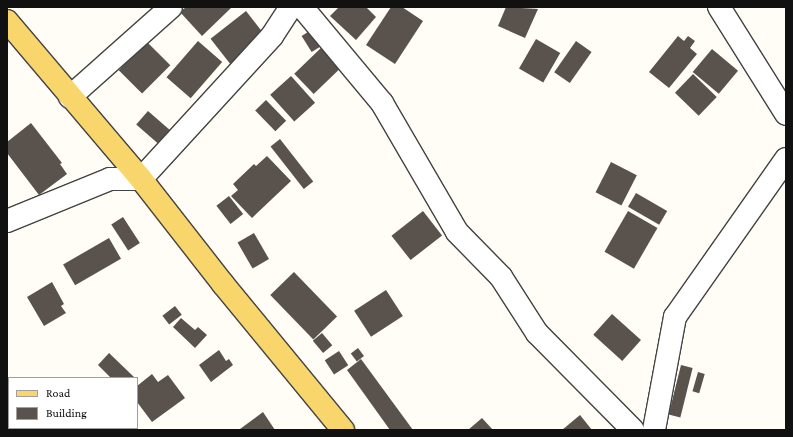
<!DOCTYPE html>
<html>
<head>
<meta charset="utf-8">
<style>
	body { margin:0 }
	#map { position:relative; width:793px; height:437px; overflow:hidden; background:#fffdf5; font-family:"Crimson Pro",serif }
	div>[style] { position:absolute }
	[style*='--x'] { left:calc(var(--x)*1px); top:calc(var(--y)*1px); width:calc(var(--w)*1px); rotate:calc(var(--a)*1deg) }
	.building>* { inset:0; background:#5a524d; transform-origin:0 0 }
	.roads { filter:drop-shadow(1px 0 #444) drop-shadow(-1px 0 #444) drop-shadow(0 1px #444) drop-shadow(0 -1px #444) }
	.minor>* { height:22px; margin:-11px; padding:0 11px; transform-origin:11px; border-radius:11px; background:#fff }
	.major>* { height:22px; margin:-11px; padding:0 11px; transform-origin:11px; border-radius:11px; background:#f9d66b }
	span { translate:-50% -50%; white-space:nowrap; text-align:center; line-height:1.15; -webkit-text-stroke:4px #fff; paint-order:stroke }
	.frame { position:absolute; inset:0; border:8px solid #111; pointer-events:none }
	.legend { position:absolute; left:8px; top:377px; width:130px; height:52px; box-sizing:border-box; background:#fff; border:1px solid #a0a0a0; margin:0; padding:5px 7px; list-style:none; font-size:12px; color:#111 }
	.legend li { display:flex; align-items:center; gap:8px; height:20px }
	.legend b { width:20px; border:1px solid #a0a0a0 }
</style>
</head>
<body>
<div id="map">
	<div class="building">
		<i style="clip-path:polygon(186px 7px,229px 7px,231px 8px,202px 36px,180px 12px)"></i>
		<i style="clip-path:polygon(339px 7px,366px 7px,376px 17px,356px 40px,330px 16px)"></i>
		<i style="clip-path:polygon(391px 7px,402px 7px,423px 21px,395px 64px,366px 45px)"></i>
		<i style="clip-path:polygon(506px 7px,538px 9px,525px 38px,498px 26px)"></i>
		<i style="left:246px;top:11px;width:33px;height:45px;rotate:52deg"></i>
		<i style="left:316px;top:27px;width:19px;height:17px;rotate:58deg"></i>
		<i style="clip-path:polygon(678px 36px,684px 41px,688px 36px,695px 41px,690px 48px,697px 54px,669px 88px,649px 72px)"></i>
		<i style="left:536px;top:39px;width:28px;height:34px;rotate:30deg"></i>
		<i style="left:198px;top:41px;width:32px;height:48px;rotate:41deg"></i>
		<i style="left:576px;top:41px;width:19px;height:38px;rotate:35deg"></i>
		<i style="left:147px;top:42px;width:33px;height:40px;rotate:45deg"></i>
		<i style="left:323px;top:46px;width:28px;height:40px;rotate:46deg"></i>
		<i style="left:712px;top:49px;width:34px;height:30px;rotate:40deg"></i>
		<i style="left:693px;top:74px;width:33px;height:26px;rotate:44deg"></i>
		<i style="left:291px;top:76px;width:36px;height:28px;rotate:48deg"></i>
		<i style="left:266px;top:100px;width:29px;height:15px;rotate:46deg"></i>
		<i style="left:148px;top:111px;width:35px;height:18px;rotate:41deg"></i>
		<i style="clip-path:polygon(31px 123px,62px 163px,60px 164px,67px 174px,39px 195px,7px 153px,7px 142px)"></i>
		<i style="left:280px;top:139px;width:54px;height:12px;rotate:52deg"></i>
		<i style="clip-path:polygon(267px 156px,291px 181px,252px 218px,231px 196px,238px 190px,233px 184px,254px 164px,256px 166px)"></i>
		<i style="left:611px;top:162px;width:29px;height:34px;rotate:27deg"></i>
		<i style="left:636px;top:193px;width:36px;height:16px;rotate:30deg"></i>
		<i style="left:229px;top:196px;width:23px;height:16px;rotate:52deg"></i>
		<i style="left:423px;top:211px;width:31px;height:40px;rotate:52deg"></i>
		<i style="left:628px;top:211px;width:34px;height:47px;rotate:30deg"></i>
		<i style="left:123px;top:217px;width:31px;height:14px;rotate:57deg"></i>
		<i style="left:254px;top:233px;width:30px;height:19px;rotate:60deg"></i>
		<i style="left:109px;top:238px;width:24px;height:53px;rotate:60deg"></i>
		<i style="left:294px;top:272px;width:62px;height:33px;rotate:46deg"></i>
		<i style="clip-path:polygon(52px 282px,64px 304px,61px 306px,66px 313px,44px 326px,27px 297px)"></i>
		<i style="left:386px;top:290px;width:31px;height:38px;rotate:57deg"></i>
		<i style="left:175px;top:306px;width:11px;height:16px;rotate:52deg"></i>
		<i style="left:612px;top:314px;width:39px;height:28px;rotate:42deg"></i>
		<i style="clip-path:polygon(181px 318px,195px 330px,198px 327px,207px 335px,195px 348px,173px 327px)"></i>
		<i style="left:322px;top:333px;width:16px;height:12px;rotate:50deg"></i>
		<i style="left:358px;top:348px;width:10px;height:9px;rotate:53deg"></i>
		<i style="clip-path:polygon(219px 350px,226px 361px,229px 359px,233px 365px,211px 382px,199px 365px)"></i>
		<i style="left:339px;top:351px;width:17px;height:17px;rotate:57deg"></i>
		<i style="clip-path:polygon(109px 353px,134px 377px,133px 378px,111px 378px,98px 365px)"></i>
		<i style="clip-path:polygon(361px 359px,413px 430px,390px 430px,347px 370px)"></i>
		<i style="left:681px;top:365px;width:12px;height:51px;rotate:14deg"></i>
		<i style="left:698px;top:372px;width:7px;height:20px;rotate:16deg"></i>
		<i style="clip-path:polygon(152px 374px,158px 382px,168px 375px,185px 398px,152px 422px,137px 402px,137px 386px)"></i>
		<i style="clip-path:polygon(263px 412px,275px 430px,241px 430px,240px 429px)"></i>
		<i style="clip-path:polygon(580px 415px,592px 430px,562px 430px)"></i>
		<i style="clip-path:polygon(482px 418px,493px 430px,468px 430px)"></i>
		<i style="left:97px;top:428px;width:20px;height:3px"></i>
	</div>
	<div class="roads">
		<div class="minor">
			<i style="--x:302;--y:7;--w:125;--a:50.2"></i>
			<i style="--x:382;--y:103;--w:149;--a:59.8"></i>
			<i style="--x:457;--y:232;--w:63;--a:45.6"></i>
			<i style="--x:501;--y:277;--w:67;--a:57.3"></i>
			<i style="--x:537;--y:333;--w:136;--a:45.3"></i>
			<i style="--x:719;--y:7;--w:126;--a:57.9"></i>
			<i style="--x:70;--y:97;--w:135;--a:-41.7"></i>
			<i style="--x:7;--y:221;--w:111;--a:-22.2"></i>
			<i style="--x:110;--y:179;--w:31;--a:0"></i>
			<i style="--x:141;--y:179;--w:194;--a:-47.5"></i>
			<i style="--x:272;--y:36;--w:35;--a:-57"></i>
			<i style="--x:7;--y:412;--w:3;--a:45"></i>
			<i style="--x:21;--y:428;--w:3;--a:45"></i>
			<i style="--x:654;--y:430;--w:115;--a:-79.5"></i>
			<i style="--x:675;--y:317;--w:193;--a:-54.9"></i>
		</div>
		<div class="major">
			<i style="--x:7;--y:21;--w:207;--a:49.7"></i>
			<i style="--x:141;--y:179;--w:133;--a:52"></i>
			<i style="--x:223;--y:284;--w:189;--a:50.6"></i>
		</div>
	</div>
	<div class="frame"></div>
	<ul class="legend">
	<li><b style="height:5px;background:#f9d66b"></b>Road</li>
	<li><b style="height:11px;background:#5a524d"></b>Building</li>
	</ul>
</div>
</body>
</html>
